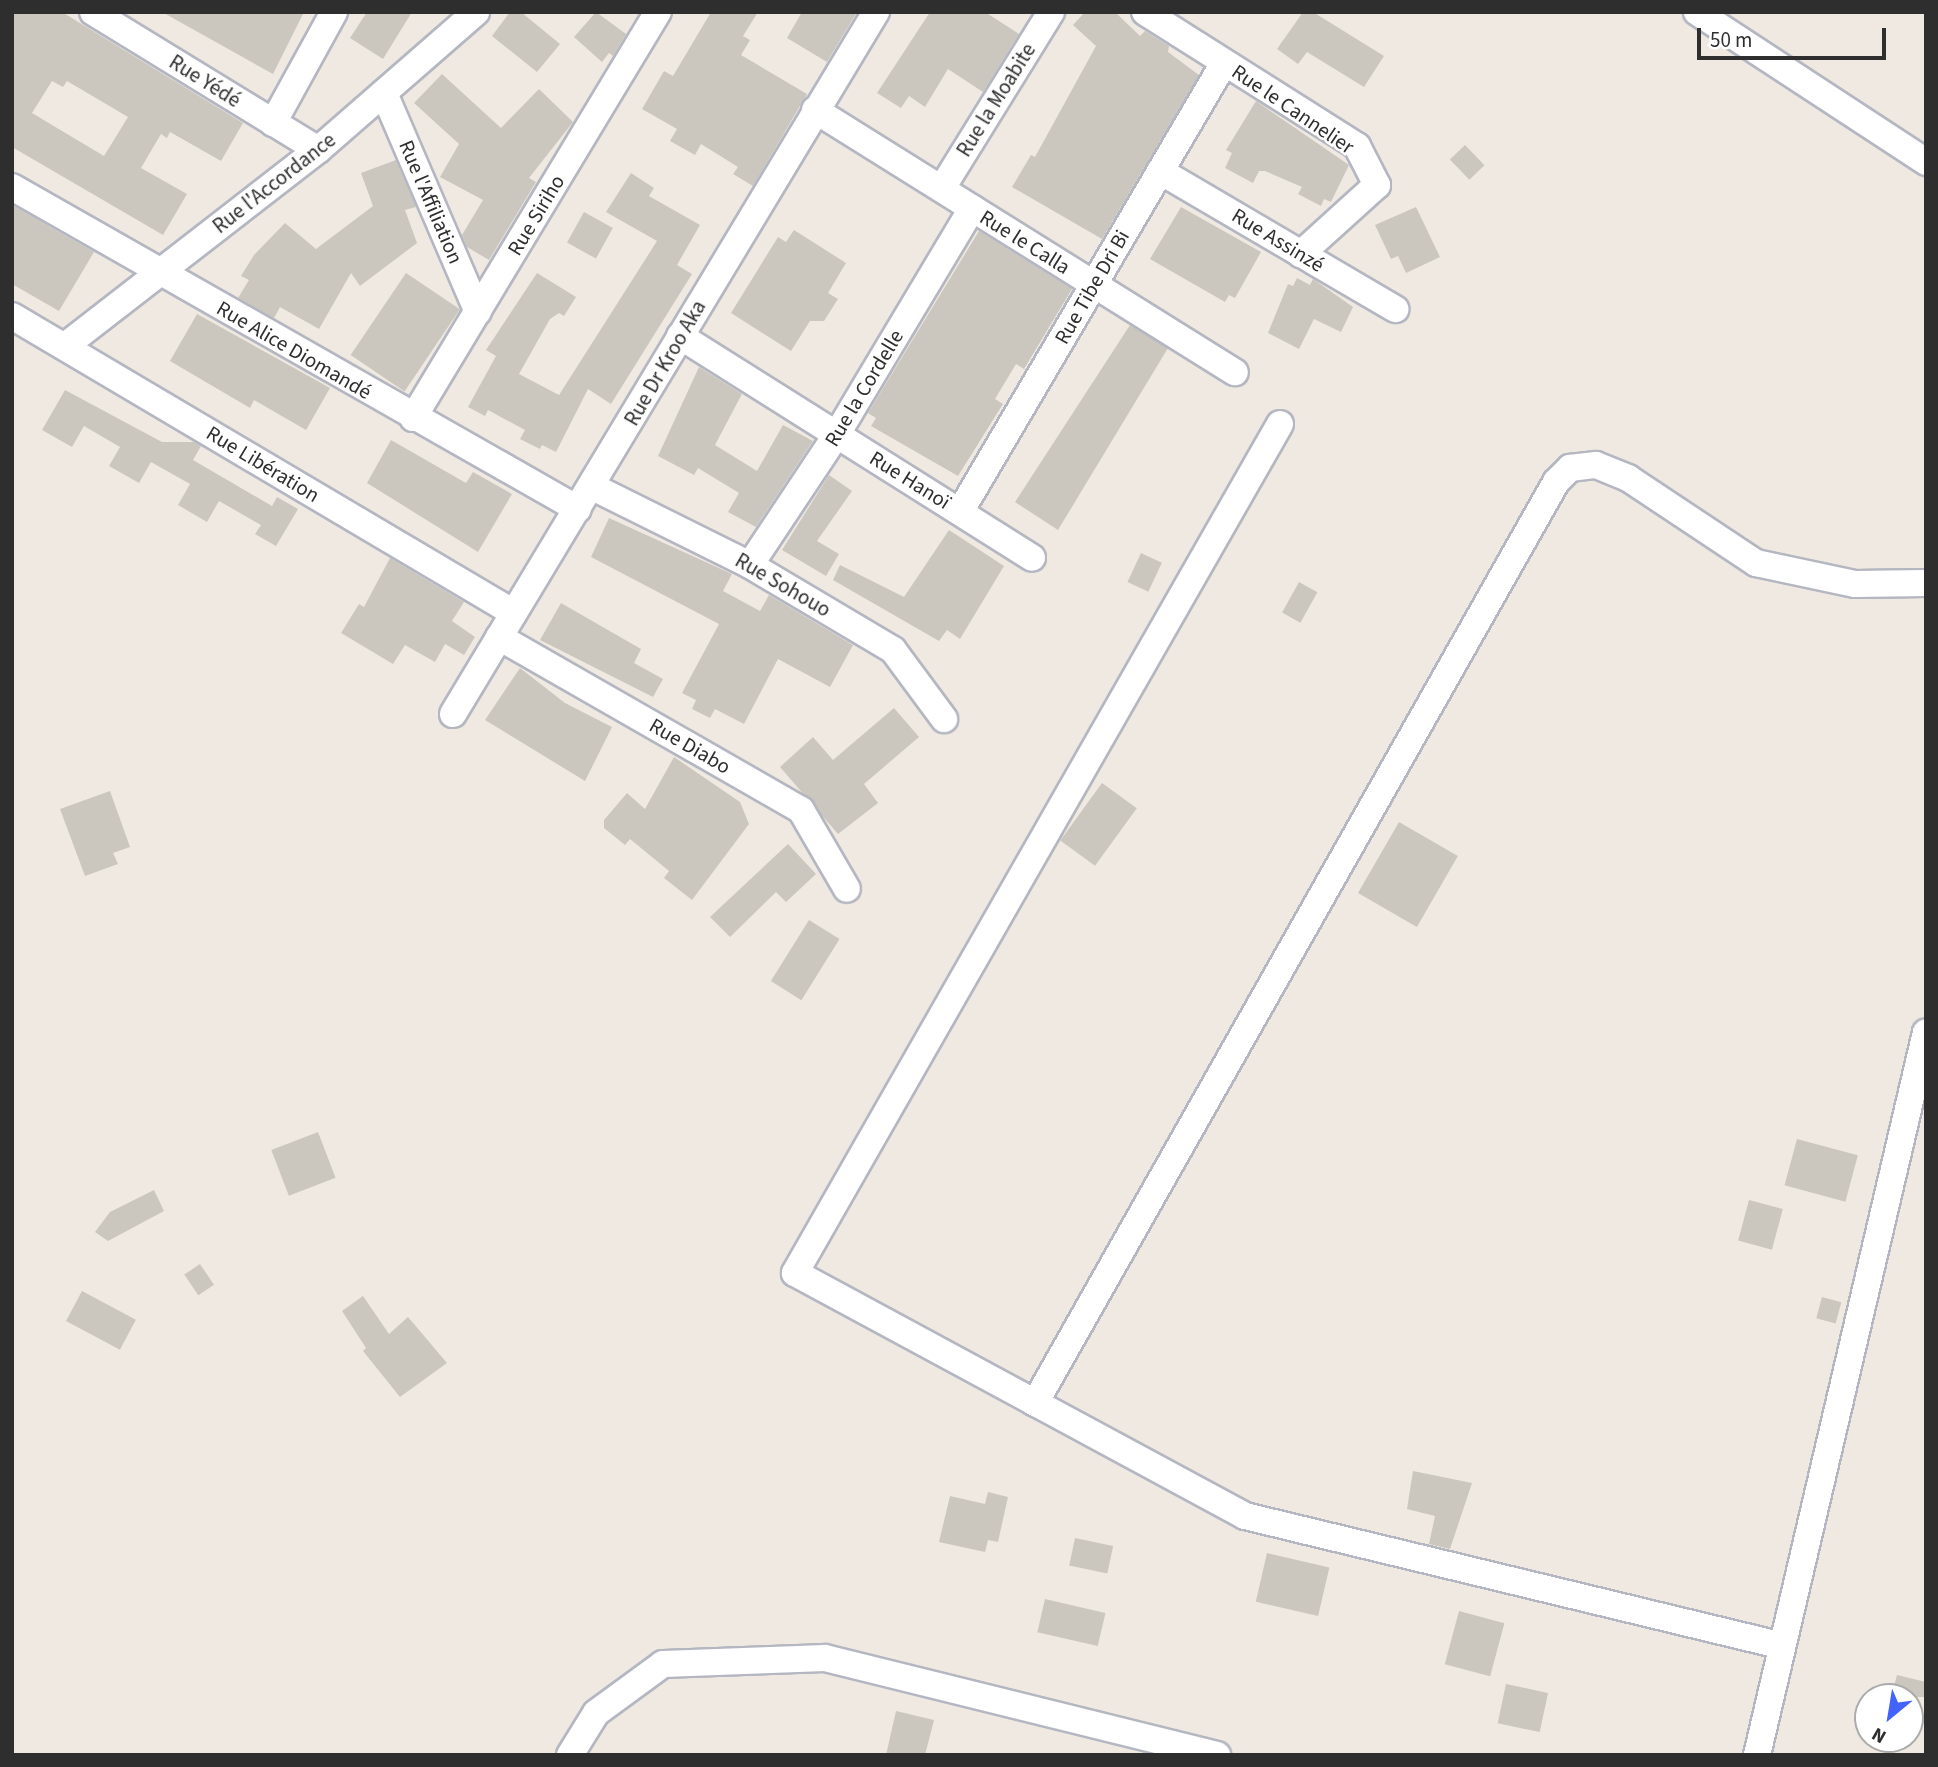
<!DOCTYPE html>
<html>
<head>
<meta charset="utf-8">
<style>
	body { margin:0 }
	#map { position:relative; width:1938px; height:1767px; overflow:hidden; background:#efe9e1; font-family:"Source Sans 3",sans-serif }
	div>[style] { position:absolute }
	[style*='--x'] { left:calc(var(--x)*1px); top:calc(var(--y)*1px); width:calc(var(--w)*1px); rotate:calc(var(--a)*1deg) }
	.building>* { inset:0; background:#cbc7bf; transform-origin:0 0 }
	.roads { filter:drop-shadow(2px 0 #b4b7c1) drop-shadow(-2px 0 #b4b7c1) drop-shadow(0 2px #b4b7c1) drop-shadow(0 -2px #b4b7c1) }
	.minor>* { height:26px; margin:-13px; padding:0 13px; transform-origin:13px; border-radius:13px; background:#fff }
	span { translate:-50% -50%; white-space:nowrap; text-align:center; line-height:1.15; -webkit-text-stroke:5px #fff; paint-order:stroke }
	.street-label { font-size:21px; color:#2e2e2e }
	.frame { position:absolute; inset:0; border:14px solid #2e2e2e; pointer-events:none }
	.north { position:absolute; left:1854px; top:1683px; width:70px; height:70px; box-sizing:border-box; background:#fff; border:2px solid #ababab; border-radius:50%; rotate:210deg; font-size:19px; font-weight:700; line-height:28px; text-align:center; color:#2e2e2e }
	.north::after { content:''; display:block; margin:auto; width:24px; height:32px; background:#4264fb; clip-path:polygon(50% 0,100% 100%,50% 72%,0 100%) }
	.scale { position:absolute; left:1697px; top:28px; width:189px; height:32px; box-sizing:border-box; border:4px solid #2e2e2e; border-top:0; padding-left:9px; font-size:21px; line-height:24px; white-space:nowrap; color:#2e2e2e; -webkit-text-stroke:5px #fff; paint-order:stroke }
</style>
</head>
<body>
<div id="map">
	<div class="building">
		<i style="clip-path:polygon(evenodd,12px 12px,62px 12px,243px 123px,221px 161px,170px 132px,167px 138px,161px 134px,141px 168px,187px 194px,163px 235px,12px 147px,12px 12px,52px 81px,63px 87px,67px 81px,128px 117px,104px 156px,32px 113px,52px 81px)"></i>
		<i style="clip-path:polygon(162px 12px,304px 12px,273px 74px)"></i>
		<i style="clip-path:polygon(367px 12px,412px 12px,383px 59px,350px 38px)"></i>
		<i style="clip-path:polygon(510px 12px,521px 12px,560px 44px,537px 72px,492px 36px)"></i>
		<i style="clip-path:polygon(596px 12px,626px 34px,613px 56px,609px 53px,602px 62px,574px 37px)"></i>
		<i style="clip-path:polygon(711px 12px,758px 12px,743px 36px,750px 40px,741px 55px,807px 94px,753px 186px,733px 174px,738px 167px,701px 144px,695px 155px,670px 141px,677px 129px,642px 109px,664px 71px,673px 76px)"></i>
		<i style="clip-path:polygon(802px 12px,857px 12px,827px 62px,787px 38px)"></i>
		<i style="clip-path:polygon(930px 12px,985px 12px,1019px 34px,983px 92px,948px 69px,925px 107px,909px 96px,901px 108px,877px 93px)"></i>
		<i style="clip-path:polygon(1085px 12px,1115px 12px,1140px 36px,1145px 31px,1169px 46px,1168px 52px,1199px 75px,1102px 239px,1012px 187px,1031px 155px,1035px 157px,1096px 46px,1073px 25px)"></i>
		<i style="clip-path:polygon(1303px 12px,1313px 12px,1384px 56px,1364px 87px,1307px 52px,1298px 64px,1277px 49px)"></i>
		<i style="clip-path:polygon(442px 74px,501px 128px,539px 89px,573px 122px,529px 178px,536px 182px,489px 260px,467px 247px,462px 235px,483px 200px,440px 177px,459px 144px,414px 103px)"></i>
		<i style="clip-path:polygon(1256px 101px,1349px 165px,1331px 202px,1324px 199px,1321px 206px,1298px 194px,1302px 187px,1265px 171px,1259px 171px,1253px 183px,1225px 168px,1232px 153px,1226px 150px)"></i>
		<i style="left:1465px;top:145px;width:28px;height:21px;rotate:46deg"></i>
		<i style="clip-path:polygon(396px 160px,416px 207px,405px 210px,417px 243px,360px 286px,351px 273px,319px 329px,280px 307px,274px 318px,238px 298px,249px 280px,241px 276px,254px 255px,285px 223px,316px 249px,373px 206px,361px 173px)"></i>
		<i style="clip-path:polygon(631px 173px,654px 188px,649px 196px,700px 225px,677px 265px,692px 274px,611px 404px,588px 389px,556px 452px,542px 445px,540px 449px,520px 439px,525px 430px,488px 410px,485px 416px,468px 407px,496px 356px,486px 350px,537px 273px,576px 297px,564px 316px,559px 313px,550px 319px,519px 374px,559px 395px,657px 241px,606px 212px)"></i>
		<i style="clip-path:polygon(12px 205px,94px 252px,59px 311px,12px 284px)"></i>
		<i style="clip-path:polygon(1181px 207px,1261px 252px,1235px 298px,1229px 295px,1225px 302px,1150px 259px)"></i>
		<i style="clip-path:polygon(1416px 207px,1440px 257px,1406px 273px,1398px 256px,1391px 259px,1375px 225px)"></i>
		<i style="left:584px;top:212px;width:33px;height:35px;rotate:29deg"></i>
		<i style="clip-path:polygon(794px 230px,846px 263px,828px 293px,838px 299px,824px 321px,810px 321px,791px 351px,731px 313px,778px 237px,786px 242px)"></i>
		<i style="clip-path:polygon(979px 231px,1072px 289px,1024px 369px,1016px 364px,995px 399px,1003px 404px,958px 476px,871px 426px,876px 418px,868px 413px)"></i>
		<i style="left:406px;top:273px;width:65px;height:99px;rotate:34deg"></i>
		<i style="clip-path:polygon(1297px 278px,1310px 285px,1313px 279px,1353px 307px,1341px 332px,1314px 319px,1299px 349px,1268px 333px,1288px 284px,1293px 286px)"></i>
		<i style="clip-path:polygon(197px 314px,330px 388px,306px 430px,254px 400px,250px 408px,170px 361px)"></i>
		<i style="clip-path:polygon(1130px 325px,1168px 348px,1058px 530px,1015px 502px)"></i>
		<i style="clip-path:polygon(699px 367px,742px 394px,715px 445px,757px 471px,783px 425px,813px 441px,756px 527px,728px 512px,739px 493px,698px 468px,694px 475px,658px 456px)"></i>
		<i style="clip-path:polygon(65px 390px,162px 442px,194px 442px,201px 446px,193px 460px,272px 506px,277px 497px,298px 509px,276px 546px,255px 534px,261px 525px,219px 501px,207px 522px,178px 505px,190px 484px,151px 462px,139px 483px,109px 466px,120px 447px,84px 426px,72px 447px,42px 430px)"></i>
		<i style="clip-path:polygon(391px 440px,466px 483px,473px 472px,512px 494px,478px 552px,367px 483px)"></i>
		<i style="clip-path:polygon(829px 475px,852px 491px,817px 541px,839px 554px,826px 576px,782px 550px)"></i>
		<i style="clip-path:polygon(609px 518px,732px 574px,723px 591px,760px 611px,769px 595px,853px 645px,830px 687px,778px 659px,744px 724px,715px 709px,710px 718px,692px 709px,696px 700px,682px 693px,719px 624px,591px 557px)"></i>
		<i style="clip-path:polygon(949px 530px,1004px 566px,960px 639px,947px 630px,939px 641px,833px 580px,840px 565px,904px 597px)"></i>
		<i style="left:1141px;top:553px;width:23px;height:32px;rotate:25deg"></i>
		<i style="clip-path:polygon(390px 558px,464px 602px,452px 621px,475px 637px,464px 655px,445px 644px,435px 662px,405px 645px,393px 664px,341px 633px,359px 604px,364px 607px)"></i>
		<i style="left:1299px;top:582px;width:21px;height:35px;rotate:29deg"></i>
		<i style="clip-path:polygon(561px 603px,641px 649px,634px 663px,663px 679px,653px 697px,540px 640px)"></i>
		<i style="clip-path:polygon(520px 668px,565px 703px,612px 727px,585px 781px,485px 720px)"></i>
		<i style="clip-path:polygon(894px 708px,919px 737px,864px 784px,878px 803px,838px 834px,780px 767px,813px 737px,833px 760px)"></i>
		<i style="clip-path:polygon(674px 757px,740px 802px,749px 824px,692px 900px,664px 878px,669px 871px,630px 839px,625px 845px,604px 828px,604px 820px,627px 793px,645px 809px)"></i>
		<i style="left:1102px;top:783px;width:43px;height:71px;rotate:36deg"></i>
		<i style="clip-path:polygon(110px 791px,130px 847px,113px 853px,118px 864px,85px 876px,60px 809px)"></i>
		<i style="left:1399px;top:822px;width:68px;height:82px;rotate:30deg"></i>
		<i style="clip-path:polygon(788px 844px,816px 874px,786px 902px,776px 892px,730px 937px,710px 917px)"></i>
		<i style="left:809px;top:920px;width:36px;height:72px;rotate:32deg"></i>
		<i style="left:318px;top:1132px;width:49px;height:50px;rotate:69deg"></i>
		<i style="left:1797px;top:1139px;width:63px;height:48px;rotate:15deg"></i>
		<i style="clip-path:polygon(154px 1190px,164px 1211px,108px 1241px,95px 1232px,110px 1212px)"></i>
		<i style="left:1749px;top:1200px;width:35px;height:42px;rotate:15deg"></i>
		<i style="left:200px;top:1264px;width:25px;height:19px;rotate:56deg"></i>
		<i style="left:82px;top:1291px;width:61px;height:34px;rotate:28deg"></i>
		<i style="clip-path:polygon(363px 1296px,389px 1334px,408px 1317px,447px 1363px,400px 1397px,363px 1351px,366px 1348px,342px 1311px)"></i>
		<i style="left:1822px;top:1297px;width:20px;height:22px;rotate:15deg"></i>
		<i style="clip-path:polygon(1413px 1471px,1472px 1483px,1450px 1549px,1429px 1544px,1435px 1516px,1407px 1509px)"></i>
		<i style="clip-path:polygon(988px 1492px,1008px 1497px,998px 1542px,988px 1540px,985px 1552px,939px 1542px,950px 1496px,985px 1504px)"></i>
		<i style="left:1075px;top:1538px;width:39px;height:28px;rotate:12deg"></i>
		<i style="left:1267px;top:1553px;width:64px;height:50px;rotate:13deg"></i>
		<i style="left:1045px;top:1599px;width:62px;height:34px;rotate:13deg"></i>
		<i style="left:1459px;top:1611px;width:47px;height:55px;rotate:15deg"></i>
		<i style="clip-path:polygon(1897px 1675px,1926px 1682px,1926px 1697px,1891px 1697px)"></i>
		<i style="left:1506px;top:1684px;width:43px;height:40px;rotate:12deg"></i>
		<i style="clip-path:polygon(896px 1711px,934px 1720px,925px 1755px,886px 1755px)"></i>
	</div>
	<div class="roads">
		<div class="minor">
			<i style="--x:93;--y:12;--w:264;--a:31.5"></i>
			<i style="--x:1145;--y:12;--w:251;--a:32.3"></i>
			<i style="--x:1357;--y:146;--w:44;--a:62.9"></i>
			<i style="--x:1377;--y:185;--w:103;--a:137.8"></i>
			<i style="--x:1697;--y:12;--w:274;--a:33.2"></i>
			<i style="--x:384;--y:93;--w:238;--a:66.8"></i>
			<i style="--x:815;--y:110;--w:495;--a:32"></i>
			<i style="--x:273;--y:123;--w:127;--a:-61.2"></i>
			<i style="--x:1160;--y:171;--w:273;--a:30.4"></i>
			<i style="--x:12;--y:187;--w:651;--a:29.64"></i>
			<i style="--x:942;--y:188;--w:207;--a:-58.2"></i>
			<i style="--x:12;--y:316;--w:583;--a:30.61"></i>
			<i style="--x:680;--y:336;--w:416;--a:32.2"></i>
			<i style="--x:65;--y:346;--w:320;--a:-37.8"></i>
			<i style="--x:318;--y:150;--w:210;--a:-41.1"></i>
			<i style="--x:413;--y:418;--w:474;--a:-58.9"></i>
			<i style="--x:1280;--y:424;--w:978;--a:119.74"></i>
			<i style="--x:795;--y:1273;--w:511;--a:28.37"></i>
			<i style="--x:1245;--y:1516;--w:553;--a:13.58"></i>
			<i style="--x:593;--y:487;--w:175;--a:26.4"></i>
			<i style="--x:750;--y:565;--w:166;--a:30.7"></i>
			<i style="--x:893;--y:650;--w:86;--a:53.5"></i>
			<i style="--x:960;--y:512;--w:521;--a:-59.55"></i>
			<i style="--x:750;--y:565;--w:157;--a:-56.4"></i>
			<i style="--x:837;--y:434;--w:263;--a:-59.1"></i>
			<i style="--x:499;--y:637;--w:348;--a:29.8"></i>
			<i style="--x:801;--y:810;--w:91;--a:59.8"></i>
			<i style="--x:453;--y:714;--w:820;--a:-58.93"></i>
			<i style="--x:1035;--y:1403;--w:1058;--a:-60.5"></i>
			<i style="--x:1556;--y:482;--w:20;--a:-45"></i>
			<i style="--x:1570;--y:468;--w:26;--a:-7"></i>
			<i style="--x:1596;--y:465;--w:35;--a:22"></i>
			<i style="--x:1628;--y:478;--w:154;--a:33.6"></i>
			<i style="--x:1756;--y:563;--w:101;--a:12"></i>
			<i style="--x:1855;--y:584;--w:71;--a:-0.8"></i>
			<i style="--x:570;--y:1755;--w:49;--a:-58.2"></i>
			<i style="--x:596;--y:1713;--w:83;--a:-36.2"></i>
			<i style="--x:663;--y:1664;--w:162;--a:-2.1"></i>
			<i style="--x:825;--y:1658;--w:404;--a:13.9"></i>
			<i style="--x:1757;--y:1755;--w:742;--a:-76.84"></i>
		</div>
	</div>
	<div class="street-label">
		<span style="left:205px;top:81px;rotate:32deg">Rue Yédé</span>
		<span style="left:996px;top:100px;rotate:-58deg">Rue la Moabite</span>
		<span style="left:1293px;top:109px;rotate:34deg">Rue le Cannelier</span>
		<span style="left:274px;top:183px;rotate:-38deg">Rue l'Accordance</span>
		<span style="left:431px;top:202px;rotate:67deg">Rue l'Affiliation</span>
		<span style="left:536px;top:215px;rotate:-59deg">Rue Siriho</span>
		<span style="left:1278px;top:240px;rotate:31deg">Rue Assinzé</span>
		<span style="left:1025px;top:242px;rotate:32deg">Rue le Calla</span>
		<span style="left:1092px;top:287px;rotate:-60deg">Rue Tibe Dri Bi</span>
		<span style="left:294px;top:350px;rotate:30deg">Rue Alice Diomandé</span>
		<span style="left:665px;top:363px;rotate:-60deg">Rue Dr Kroo Aka</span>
		<span style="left:864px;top:388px;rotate:-59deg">Rue la Cordelle</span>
		<span style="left:263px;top:464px;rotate:31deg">Rue Libération</span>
		<span style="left:910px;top:480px;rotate:32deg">Rue Hanoï</span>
		<span style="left:783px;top:585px;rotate:30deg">Rue Sohouo</span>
		<span style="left:690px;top:746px;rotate:30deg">Rue Diabo</span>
	</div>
	<div class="frame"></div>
	<div class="north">N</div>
	<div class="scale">50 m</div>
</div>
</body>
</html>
